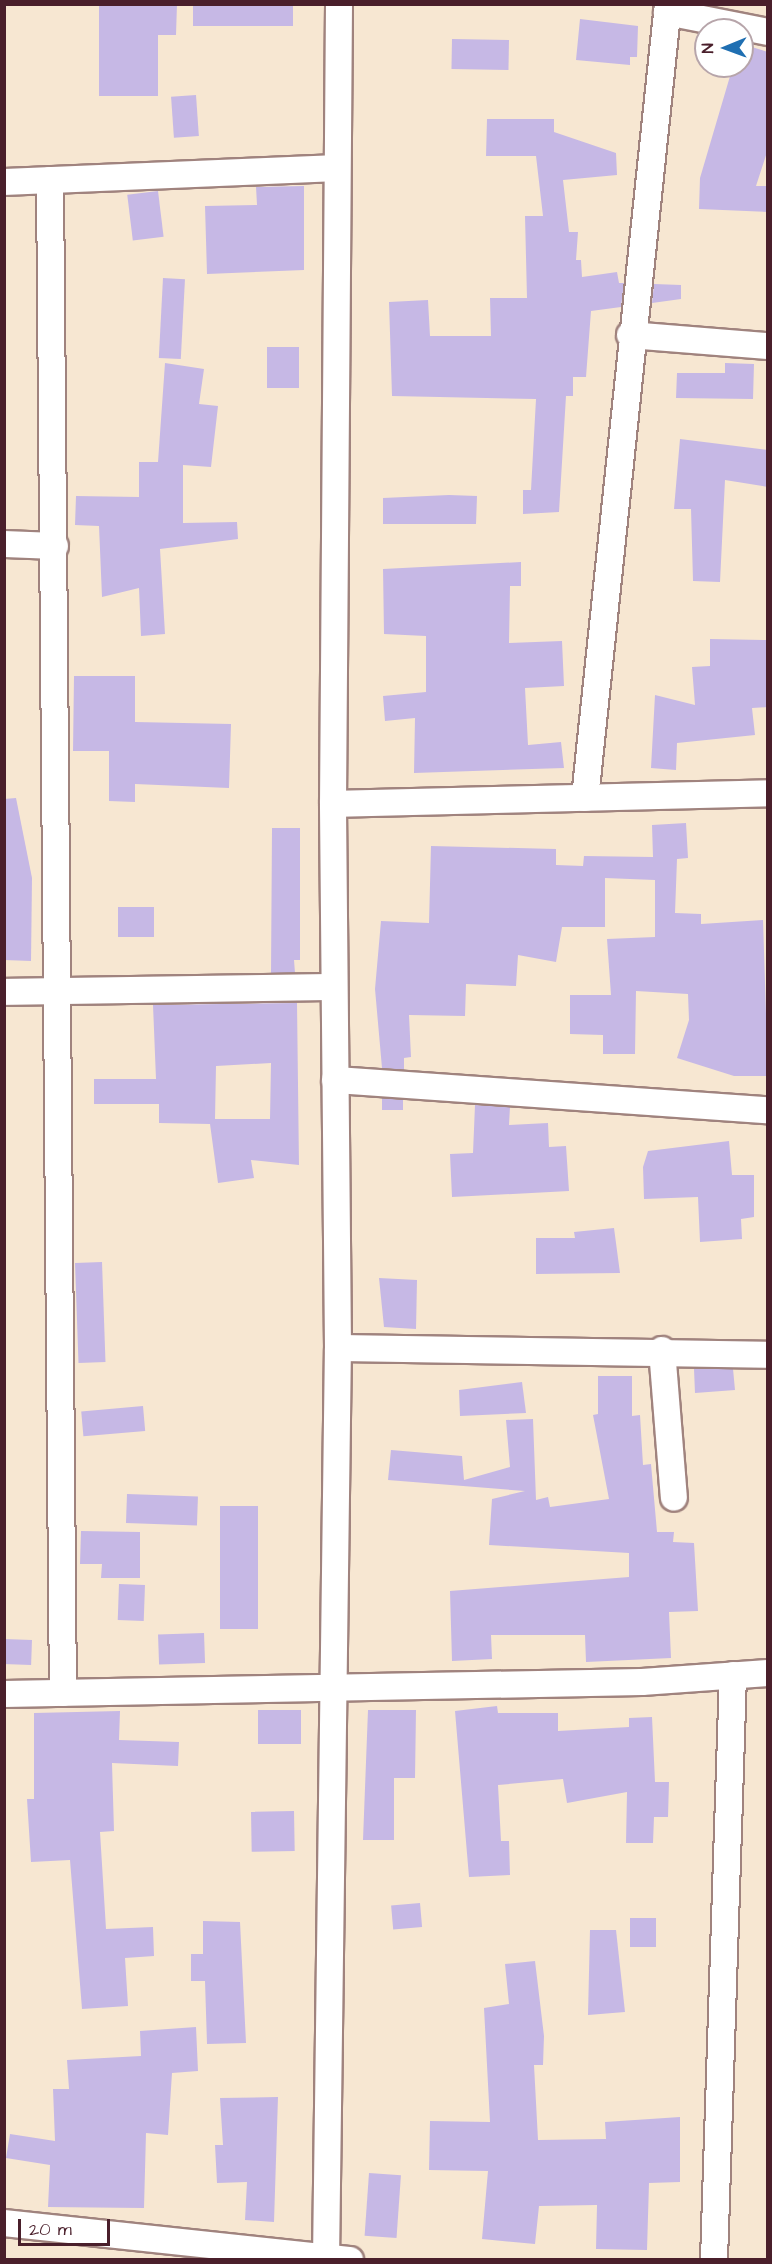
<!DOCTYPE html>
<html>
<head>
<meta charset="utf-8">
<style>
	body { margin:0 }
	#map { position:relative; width:772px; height:2264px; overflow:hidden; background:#f7e7d2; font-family:"Architects Daughter",sans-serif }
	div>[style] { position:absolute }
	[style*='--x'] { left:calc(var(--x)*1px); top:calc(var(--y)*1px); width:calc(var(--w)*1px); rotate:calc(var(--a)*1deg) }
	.building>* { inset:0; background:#c6b8e5; transform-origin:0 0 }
	.roads { filter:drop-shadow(2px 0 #a0837e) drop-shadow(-2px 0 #a0837e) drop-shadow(0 2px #a0837e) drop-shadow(0 -2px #a0837e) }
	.street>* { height:26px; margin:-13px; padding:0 13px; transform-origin:13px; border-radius:13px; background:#fff }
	span { translate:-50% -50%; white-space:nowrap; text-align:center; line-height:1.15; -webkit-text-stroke:5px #fff; paint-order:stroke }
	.frame { position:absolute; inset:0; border:6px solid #4a1f2b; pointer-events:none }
	.north { position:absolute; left:694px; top:18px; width:60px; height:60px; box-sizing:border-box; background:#fff; border:2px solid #b7a5aa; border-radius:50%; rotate:269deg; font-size:16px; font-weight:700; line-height:24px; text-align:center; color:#4a1f2b }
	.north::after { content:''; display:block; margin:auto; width:21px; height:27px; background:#1f6fb2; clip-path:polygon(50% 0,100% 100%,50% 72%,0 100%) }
	.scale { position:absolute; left:18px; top:2219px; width:92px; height:27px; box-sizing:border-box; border:3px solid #4a1f2b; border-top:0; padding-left:8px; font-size:18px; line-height:21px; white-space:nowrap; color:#4a1f2b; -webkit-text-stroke:4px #fff; paint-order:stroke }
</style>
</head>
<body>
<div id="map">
	<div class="building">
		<i style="clip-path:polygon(99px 4px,177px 4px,176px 35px,158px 35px,158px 96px,99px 96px)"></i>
		<i style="left:193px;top:4px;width:100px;height:22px"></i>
		<i style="clip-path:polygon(580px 19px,638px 26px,637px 57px,630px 57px,630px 65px,576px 60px)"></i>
		<i style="left:452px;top:39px;width:57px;height:30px;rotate:1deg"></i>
		<i style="clip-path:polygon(742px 44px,768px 52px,768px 149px,756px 186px,768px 186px,768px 212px,699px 209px,700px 178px,733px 66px,742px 66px)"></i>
		<i style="left:196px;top:95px;width:41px;height:25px;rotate:86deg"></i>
		<i style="clip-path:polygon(487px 119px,554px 119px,554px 132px,616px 153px,617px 175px,563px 180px,569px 232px,578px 232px,576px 260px,581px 260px,582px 277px,617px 272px,619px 283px,624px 283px,621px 307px,591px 311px,586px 377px,573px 377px,573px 396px,566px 396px,559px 512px,523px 514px,523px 490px,531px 490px,536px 399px,392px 396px,389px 302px,428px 300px,430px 336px,491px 336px,490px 298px,527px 298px,525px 216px,543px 216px,536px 156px,486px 156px)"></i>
		<i style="clip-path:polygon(304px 186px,304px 270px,207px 274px,205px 206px,257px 205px,256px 187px)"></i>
		<i style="left:158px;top:191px;width:46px;height:31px;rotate:83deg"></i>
		<i style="left:163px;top:278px;width:22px;height:80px;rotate:3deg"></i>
		<i style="clip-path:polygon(654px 284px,681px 285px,681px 299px,652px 303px)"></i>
		<i style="left:267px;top:347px;width:32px;height:41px"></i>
		<i style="clip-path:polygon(165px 363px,204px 369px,199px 404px,218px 406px,211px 467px,183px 465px,183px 523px,237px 522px,238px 539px,160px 549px,165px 634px,141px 636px,139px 588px,102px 597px,99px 526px,75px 525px,76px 496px,139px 497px,139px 462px,158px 462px)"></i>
		<i style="clip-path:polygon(725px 363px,754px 364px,753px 399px,676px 398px,677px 373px,725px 373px)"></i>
		<i style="clip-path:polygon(680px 439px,768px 450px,768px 487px,725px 480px,720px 582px,693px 581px,691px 509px,674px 509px)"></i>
		<i style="clip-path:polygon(449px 495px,477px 496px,476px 524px,383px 524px,383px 498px)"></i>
		<i style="clip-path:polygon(521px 562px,521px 586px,510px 586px,509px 643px,562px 641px,564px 686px,525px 688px,528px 745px,561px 742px,564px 768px,414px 773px,415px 718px,385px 721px,383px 696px,426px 692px,426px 636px,384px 634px,383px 569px)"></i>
		<i style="clip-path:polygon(710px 639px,768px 640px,768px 707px,752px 708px,755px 735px,677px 743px,676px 770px,651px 768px,655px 695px,695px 705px,692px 667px,710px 666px)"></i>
		<i style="clip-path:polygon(74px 676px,135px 676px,135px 722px,231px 724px,229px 788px,135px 784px,135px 802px,109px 801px,109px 751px,73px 751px)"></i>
		<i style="clip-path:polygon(16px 798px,32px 878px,31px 961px,4px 960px,4px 799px)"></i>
		<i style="clip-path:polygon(686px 823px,688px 858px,677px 859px,675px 913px,701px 914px,701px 924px,763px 920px,768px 1076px,734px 1076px,677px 1058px,689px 1020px,688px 994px,636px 991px,635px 1054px,603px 1054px,603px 1035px,570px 1034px,570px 995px,611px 995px,607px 939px,655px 937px,655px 880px,605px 878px,605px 927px,562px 927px,556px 962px,518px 955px,516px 986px,466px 984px,465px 1016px,409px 1015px,411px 1057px,404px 1058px,404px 1070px,382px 1068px,375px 989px,381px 921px,429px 923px,431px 846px,556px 849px,556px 865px,583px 866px,584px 856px,653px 857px,652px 825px)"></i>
		<i style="clip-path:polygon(272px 828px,300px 828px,300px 960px,294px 960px,295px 973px,271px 973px)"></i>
		<i style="left:118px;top:907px;width:36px;height:30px"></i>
		<i style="clip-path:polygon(evenodd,297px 1003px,299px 1165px,251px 1160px,254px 1178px,218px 1183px,210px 1124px,159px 1123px,159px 1104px,94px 1104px,94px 1079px,156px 1079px,153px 1005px,297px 1003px,271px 1063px,270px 1119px,215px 1119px,216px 1066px,271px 1063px)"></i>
		<i style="clip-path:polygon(382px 1098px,403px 1100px,403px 1110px,382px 1110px)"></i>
		<i style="clip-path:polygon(475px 1105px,510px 1107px,509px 1125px,548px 1123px,549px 1147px,566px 1146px,569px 1191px,452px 1197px,450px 1154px,473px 1153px)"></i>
		<i style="clip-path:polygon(729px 1141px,732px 1175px,754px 1175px,754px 1217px,741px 1219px,742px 1239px,700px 1242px,698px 1197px,644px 1199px,643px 1167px,648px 1151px)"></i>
		<i style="clip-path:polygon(614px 1228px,620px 1273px,536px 1274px,536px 1238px,575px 1238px,574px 1232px)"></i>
		<i style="left:102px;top:1262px;width:100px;height:27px;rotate:88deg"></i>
		<i style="clip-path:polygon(379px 1278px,417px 1280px,416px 1329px,384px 1327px)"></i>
		<i style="clip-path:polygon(694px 1369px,733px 1369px,735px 1390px,695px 1393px)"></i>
		<i style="clip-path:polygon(598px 1376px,632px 1376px,632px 1416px,640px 1415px,643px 1465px,651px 1464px,657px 1532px,674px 1532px,673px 1542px,694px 1543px,698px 1611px,669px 1612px,671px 1658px,586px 1662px,585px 1635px,491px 1635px,492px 1659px,452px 1661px,450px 1591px,629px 1577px,629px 1553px,489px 1545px,492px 1499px,525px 1491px,388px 1480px,391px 1450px,462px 1456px,464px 1480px,510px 1467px,506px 1420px,533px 1419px,536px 1500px,548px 1497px,550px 1507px,609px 1499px,593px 1415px,598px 1414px)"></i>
		<i style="clip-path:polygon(522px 1382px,526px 1413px,460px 1416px,459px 1390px)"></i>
		<i style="left:143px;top:1406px;width:25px;height:62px;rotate:85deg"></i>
		<i style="left:127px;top:1494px;width:71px;height:29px;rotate:2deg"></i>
		<i style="left:220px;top:1506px;width:38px;height:123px"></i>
		<i style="clip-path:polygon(81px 1531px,140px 1532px,140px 1578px,101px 1578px,102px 1564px,80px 1564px)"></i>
		<i style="left:119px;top:1584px;width:26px;height:36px;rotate:2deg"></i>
		<i style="left:204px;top:1633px;width:30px;height:46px;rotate:88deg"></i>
		<i style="left:4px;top:1639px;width:28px;height:25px;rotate:2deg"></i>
		<i style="clip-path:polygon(497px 1706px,498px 1713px,558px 1713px,558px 1731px,629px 1727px,629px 1718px,652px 1717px,655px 1782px,669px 1782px,668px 1817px,654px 1817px,653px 1843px,626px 1843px,627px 1792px,567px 1803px,563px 1779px,498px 1785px,501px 1841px,509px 1841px,510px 1875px,469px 1877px,455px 1711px)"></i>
		<i style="left:258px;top:1710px;width:43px;height:34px"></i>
		<i style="clip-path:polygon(368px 1710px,416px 1710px,415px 1778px,394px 1778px,394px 1840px,363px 1840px)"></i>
		<i style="clip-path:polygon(120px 1711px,119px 1740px,179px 1742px,178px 1766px,112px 1763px,114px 1831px,100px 1832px,106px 1929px,153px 1927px,154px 1956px,125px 1958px,128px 2006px,82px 2009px,70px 1860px,31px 1862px,27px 1799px,34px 1799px,34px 1713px)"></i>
		<i style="left:294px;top:1811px;width:40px;height:43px;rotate:89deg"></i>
		<i style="left:420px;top:1903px;width:24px;height:29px;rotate:85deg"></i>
		<i style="left:630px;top:1918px;width:26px;height:29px"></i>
		<i style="clip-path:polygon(203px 1921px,240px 1922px,246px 2043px,207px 2044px,205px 1981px,191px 1981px,191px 1954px,203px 1954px)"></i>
		<i style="clip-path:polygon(590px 1930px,616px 1930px,625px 2012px,588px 2015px)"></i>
		<i style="clip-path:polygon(535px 1961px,544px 2036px,543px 2065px,534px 2065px,538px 2140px,606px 2139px,605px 2122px,680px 2117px,680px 2182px,649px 2183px,647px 2250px,596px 2249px,597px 2205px,539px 2206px,535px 2244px,482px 2239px,488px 2171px,429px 2170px,430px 2121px,490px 2122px,484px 2008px,509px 2004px,505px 1964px)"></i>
		<i style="clip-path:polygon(196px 2027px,198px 2071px,172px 2073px,168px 2135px,146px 2133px,144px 2208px,48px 2207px,50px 2165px,6px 2158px,10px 2134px,55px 2141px,53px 2089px,69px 2089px,67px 2060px,141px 2056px,140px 2031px)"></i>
		<i style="clip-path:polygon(278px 2097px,274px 2222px,245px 2220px,247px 2182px,217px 2183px,215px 2145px,223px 2145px,220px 2098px)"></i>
		<i style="left:369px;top:2173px;width:32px;height:63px;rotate:4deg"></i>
	</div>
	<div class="roads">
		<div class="street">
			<i style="--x:667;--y:12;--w:103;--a:11.2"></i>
			<i style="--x:50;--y:180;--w:1513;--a:89.51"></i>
			<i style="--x:4;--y:182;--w:333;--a:-2.4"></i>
			<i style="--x:630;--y:335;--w:138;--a:4.6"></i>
			<i style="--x:4;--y:544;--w:51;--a:2.2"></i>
			<i style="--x:585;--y:798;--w:798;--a:-84.03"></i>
			<i style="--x:333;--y:804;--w:435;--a:-1.4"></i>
			<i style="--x:4;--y:992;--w:329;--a:-0.9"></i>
			<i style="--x:335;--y:1080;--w:434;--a:4"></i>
			<i style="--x:338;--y:1348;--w:430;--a:0.9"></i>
			<i style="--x:662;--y:1350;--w:148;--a:85.4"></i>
			<i style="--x:4;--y:1694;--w:638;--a:-1.08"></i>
			<i style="--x:642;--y:1682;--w:126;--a:-4.1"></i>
			<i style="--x:4;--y:2223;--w:348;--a:6.1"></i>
			<i style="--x:326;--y:2260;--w:912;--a:-89.25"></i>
			<i style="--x:338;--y:1348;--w:544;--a:-90.53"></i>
			<i style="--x:333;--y:804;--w:800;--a:-89.57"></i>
			<i style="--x:714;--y:2260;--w:585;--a:-88.14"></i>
		</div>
	</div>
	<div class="frame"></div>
	<div class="north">N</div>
	<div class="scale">20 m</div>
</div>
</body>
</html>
